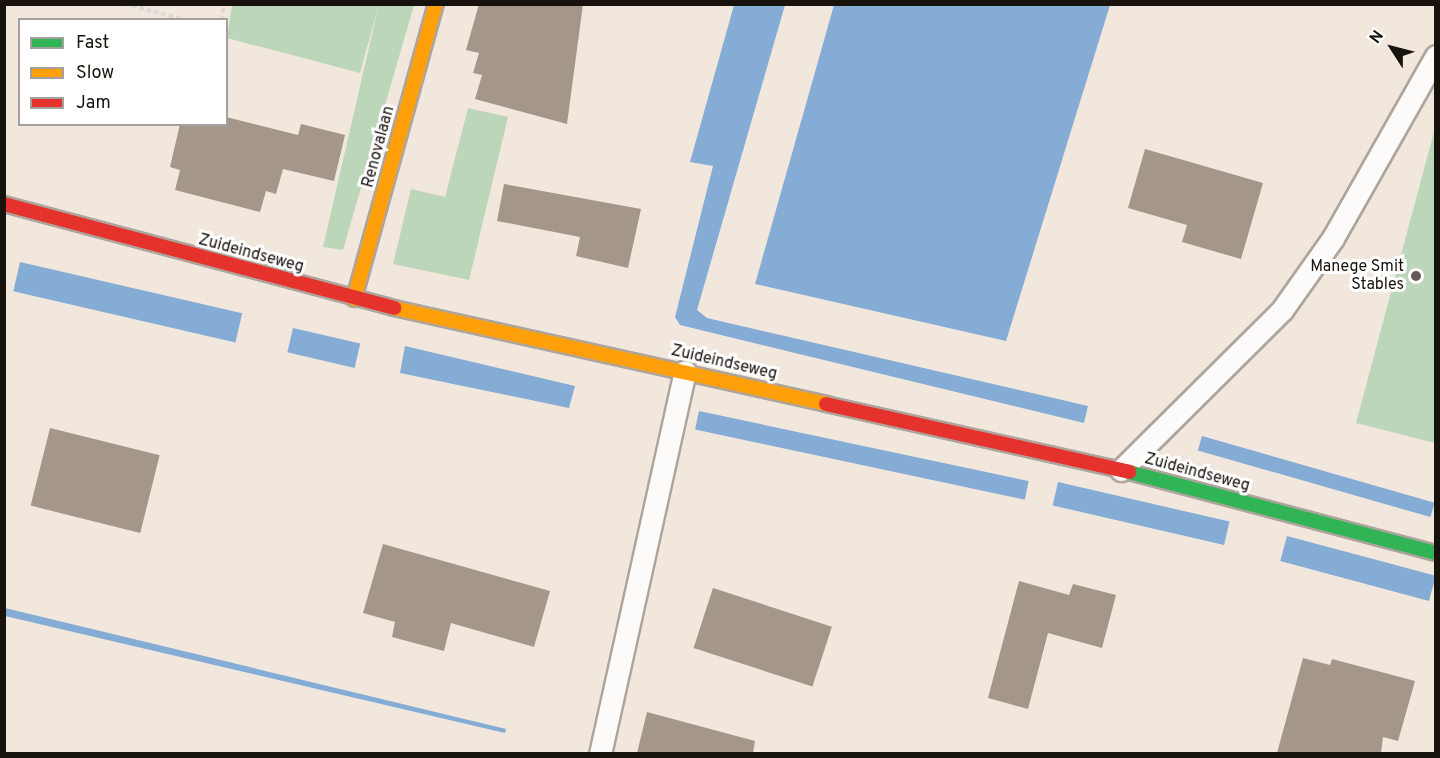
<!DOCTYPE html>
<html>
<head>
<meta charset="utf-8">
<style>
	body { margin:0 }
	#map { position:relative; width:1440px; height:758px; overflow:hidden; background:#f2e7dd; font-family:Overpass,sans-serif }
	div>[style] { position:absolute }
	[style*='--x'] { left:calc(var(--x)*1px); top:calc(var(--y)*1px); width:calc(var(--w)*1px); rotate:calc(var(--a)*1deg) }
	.green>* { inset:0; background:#bcd6ba }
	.water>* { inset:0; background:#85acd5; transform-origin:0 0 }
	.building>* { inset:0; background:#a49688; transform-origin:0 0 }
	.path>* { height:4px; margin-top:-2px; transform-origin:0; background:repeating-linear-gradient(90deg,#ddd9d7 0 4.5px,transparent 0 7.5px) }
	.roads { filter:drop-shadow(2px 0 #ada59d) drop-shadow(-2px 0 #ada59d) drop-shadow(0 2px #ada59d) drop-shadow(0 -2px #ada59d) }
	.lane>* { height:21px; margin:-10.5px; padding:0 10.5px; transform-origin:10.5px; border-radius:10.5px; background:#fdfbfa }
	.fast>* { height:14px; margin:-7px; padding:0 7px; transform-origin:7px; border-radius:7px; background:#30b455 }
	.slow>* { height:14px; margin:-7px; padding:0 7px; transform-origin:7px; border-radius:7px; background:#ff9f0a }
	.jam>* { height:14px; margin:-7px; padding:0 7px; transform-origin:7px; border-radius:7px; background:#e5322d }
	.dots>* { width:16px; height:16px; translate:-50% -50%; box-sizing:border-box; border:3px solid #fff; border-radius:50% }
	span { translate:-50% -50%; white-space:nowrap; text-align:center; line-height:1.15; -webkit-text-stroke:6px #fff; paint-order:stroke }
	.street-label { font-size:16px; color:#18120c }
	.poi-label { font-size:16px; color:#18120c }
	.right { translate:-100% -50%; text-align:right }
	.frame { position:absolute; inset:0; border:6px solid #18120c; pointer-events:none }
	.legend { position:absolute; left:18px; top:18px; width:210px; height:108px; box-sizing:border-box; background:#fff; border:2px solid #a3a09e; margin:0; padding:8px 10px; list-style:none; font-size:18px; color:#18120c }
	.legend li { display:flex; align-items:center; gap:12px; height:30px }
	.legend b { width:30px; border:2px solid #a3a09e }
	.north { position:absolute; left:1362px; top:18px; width:60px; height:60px; -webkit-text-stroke:4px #fff; paint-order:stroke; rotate:306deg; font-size:16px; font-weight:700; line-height:24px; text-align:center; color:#18120c }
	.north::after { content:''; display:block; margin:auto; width:21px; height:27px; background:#18120c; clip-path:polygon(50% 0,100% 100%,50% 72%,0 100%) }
</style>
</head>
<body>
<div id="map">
	<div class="green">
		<i style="clip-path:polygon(232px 5px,414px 5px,343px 250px,323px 247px,378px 8px,360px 73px,227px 38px)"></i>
		<i style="clip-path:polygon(468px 108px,508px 117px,469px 280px,393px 264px,411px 189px,445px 197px)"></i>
		<i style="clip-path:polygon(1435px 128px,1435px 443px,1356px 423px)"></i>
	</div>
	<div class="water">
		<i style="clip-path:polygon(734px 5px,785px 5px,697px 310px,707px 318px,1088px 406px,1084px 423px,680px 325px,675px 317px,713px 166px,690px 162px)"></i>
		<i style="clip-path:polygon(834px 5px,1110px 5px,1006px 341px,755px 284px)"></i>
		<i style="left:20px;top:262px;width:228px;height:30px;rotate:13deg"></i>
		<i style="left:293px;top:328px;width:69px;height:25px;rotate:13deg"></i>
		<i style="clip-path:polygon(405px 346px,575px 386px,569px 408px,400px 373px)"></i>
		<i style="left:699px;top:411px;width:337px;height:19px;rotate:12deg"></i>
		<i style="left:1202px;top:436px;width:242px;height:15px;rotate:16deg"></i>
		<i style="left:1058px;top:482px;width:176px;height:24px;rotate:13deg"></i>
		<i style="left:1287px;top:536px;width:154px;height:26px;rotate:15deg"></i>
		<i style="clip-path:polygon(5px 608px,506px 729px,505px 733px,5px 616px)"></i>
	</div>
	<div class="building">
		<i style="clip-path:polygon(479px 4px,583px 4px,567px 124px,475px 99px,482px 75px,473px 73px,479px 53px,466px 50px)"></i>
		<i style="clip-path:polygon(226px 117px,298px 135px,301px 124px,345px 135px,334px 181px,283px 169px,276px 194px,266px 191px,260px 212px,175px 190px,180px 170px,170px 167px,180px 124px,226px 124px)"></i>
		<i style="clip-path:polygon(1145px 149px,1263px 183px,1241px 259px,1182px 242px,1187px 225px,1128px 208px)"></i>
		<i style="clip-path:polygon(504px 184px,641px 209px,628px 268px,576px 256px,580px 237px,497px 221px)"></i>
		<i style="left:50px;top:428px;width:113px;height:80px;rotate:14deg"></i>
		<i style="clip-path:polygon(383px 544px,550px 591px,534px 647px,451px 623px,444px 651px,392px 637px,395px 622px,363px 613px)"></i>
		<i style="clip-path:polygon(1019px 581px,1069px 595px,1073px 584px,1116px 595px,1102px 648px,1048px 633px,1028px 709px,988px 698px)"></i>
		<i style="left:713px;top:588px;width:125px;height:63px;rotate:18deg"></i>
		<i style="clip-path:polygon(1303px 658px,1330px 665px,1332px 659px,1415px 681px,1398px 741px,1383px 737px,1381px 753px,1277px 753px)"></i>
		<i style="clip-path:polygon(647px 712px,755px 741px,753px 753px,637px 753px)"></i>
	</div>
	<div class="path">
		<i style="--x:125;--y:4;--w:63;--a:14.7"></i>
		<i style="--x:221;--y:20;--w:16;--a:-79"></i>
	</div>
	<div class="roads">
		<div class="lane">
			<i style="--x:1121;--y:470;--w:227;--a:-44.8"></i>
			<i style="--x:1282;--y:310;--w:88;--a:-54.7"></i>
			<i style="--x:1333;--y:238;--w:209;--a:-60.5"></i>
			<i style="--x:600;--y:754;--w:392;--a:-77.5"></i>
		</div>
		<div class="fast">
			<i style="--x:1129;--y:472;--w:318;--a:14.8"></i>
		</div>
		<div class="slow">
			<i style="--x:354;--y:299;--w:306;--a:-74.5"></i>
			<i style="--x:394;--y:308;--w:443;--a:12.5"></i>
		</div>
		<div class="jam">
			<i style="--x:4;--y:204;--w:404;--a:14.9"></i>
			<i style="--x:826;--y:404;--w:311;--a:12.6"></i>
		</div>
	</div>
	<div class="dots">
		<i style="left:1416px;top:276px;background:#645d55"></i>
	</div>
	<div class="street-label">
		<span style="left:379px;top:147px;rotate:-75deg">Renovalaan</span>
		<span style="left:251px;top:254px;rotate:15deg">Zuideindseweg</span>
		<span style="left:724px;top:363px;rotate:13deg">Zuideindseweg</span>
		<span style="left:1197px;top:473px;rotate:15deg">Zuideindseweg</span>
	</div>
	<div class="poi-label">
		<span class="right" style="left:1404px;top:276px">Manege Smit<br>Stables</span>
	</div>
	<div class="frame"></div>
	<ul class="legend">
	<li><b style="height:8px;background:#30b455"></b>Fast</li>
	<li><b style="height:8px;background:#ff9f0a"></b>Slow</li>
	<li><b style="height:8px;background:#e5322d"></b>Jam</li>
	</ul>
	<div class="north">N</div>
</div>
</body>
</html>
